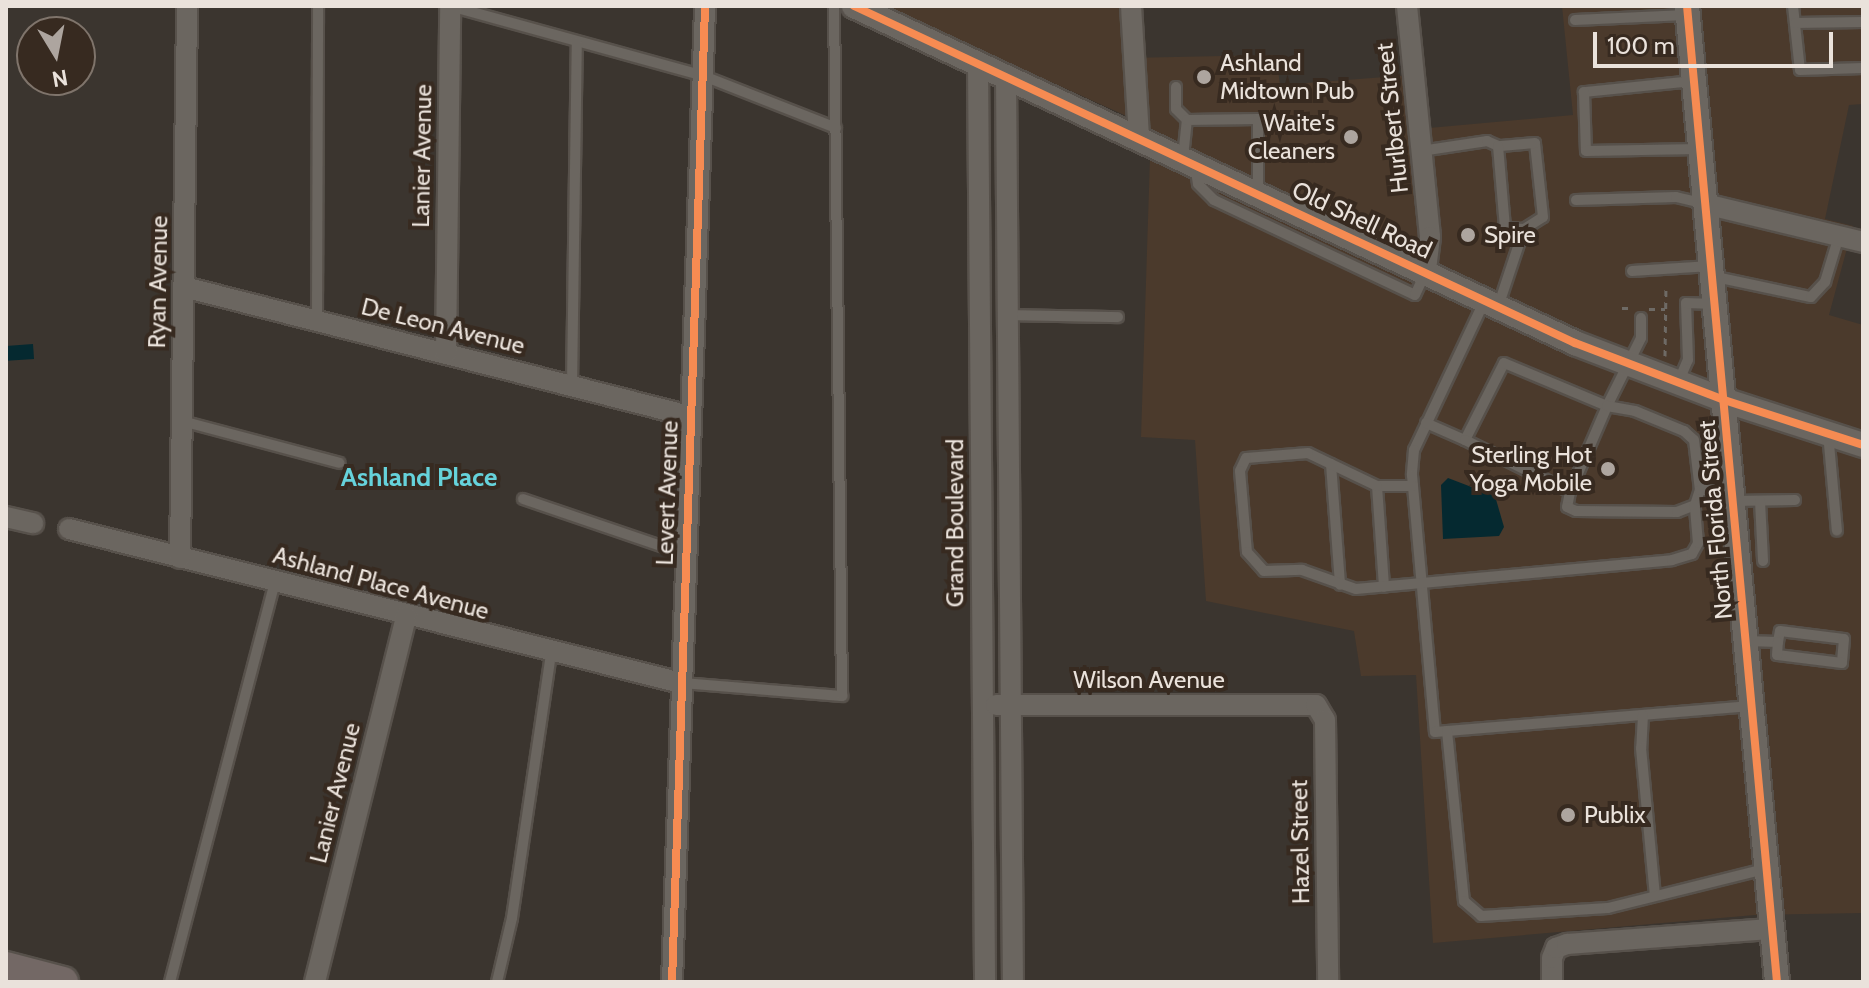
<!DOCTYPE html>
<html>
<head>
<meta charset="utf-8">
<style>
	body { margin:0 }
	#map { position:relative; width:1869px; height:988px; overflow:hidden; background:#3b352f; font-family:Cabin,sans-serif }
	div>[style] { position:absolute }
	[style*='--x'] { left:calc(var(--x)*1px); top:calc(var(--y)*1px); width:calc(var(--w)*1px); rotate:calc(var(--a)*1deg) }
	.built>* { inset:0; background:#4b3a2c }
	.water>* { inset:0; background:#052930; transform-origin:0 0 }
	.path>* { height:3px; margin-top:-1.5px; transform-origin:0; background:repeating-linear-gradient(90deg,#6e6a65 0 6px,transparent 0 12px) }
	.roads { filter:drop-shadow(2px 0 #57514b) drop-shadow(-2px 0 #57514b) drop-shadow(0 2px #57514b) drop-shadow(0 -2px #57514b) }
	.service>* { height:10px; margin:-5px; padding:0 5px; transform-origin:5px; border-radius:5px; background:#6b6660 }
	.minor>* { height:20px; margin:-10px; padding:0 10px; transform-origin:10px; border-radius:10px; background:#6b6660 }
	.tertiary>* { height:24px; margin:-12px; padding:0 12px; transform-origin:12px; border-radius:12px; background:#6b6660 }
	.primary>* { height:30px; margin:-15px; padding:0 15px; transform-origin:15px; border-radius:15px; background:#736865 }
	.cycleway>* { height:8px; margin:-4px; padding:0 4px; transform-origin:4px; border-radius:4px; background:#f68b52 }
	.dots>* { width:22px; height:22px; translate:-50% -50%; box-sizing:border-box; border:4px solid #372a20; border-radius:50% }
	span { translate:-50% -50%; white-space:nowrap; text-align:center; line-height:1.15; -webkit-text-stroke:8px #372a20; paint-order:stroke }
	.poi-label { font-size:24px; color:#eae2db }
	.left { translate:0 -50%; text-align:left }
	.right { translate:-100% -50%; text-align:right }
	.street-label { font-size:24px; color:#eae2db }
	.neighbourhood-label { font-size:26px; color:#66d2da; font-weight:700 }
	.frame { position:absolute; inset:0; border:8px solid #eae2db; pointer-events:none }
	.north { position:absolute; left:16px; top:16px; width:80px; height:80px; box-sizing:border-box; background:#372a20; border:2px solid #7f746b; border-radius:50%; rotate:170deg; font-size:22px; font-weight:700; line-height:32px; text-align:center; color:#eae2db }
	.north::after { content:''; display:block; margin:auto; width:28px; height:36px; background:#ada59f; clip-path:polygon(50% 0,100% 100%,50% 72%,0 100%) }
	.scale { position:absolute; left:1593px; top:32px; width:240px; height:36px; box-sizing:border-box; border:4px solid #eae2db; border-top:0; padding-left:10px; font-size:24px; line-height:28px; white-space:nowrap; color:#eae2db; -webkit-text-stroke:6px #372a20; paint-order:stroke }
</style>
</head>
<body>
<div id="map">
	<div class="built">
		<i style="clip-path:polygon(882px 6px,1122px 6px,1127px 58px,1276px 55px,1280px 85px,1425px 74px,1429px 128px,1573px 115px,1562px 6px,1863px 6px,1863px 104px,1849px 105px,1825px 219px,1853px 226px,1829px 315px,1863px 325px,1863px 913px,1755px 915px,1433px 943px,1416px 675px,1361px 676px,1354px 631px,1206px 601px,1195px 440px,1141px 437px,1151px 127px)"></i>
	</div>
	<div class="water">
		<i style="left:33px;top:344px;width:15px;height:27px;rotate:86deg"></i>
		<i style="clip-path:polygon(1448px 478px,1495px 496px,1504px 527px,1499px 536px,1443px 539px,1441px 485px)"></i>
	</div>
	<div class="path">
		<i style="--x:1622;--y:308;--w:9;--a:0"></i>
		<i style="--x:1649;--y:309;--w:16;--a:0"></i>
		<i style="--x:1665;--y:356;--w:69;--a:-89.2"></i>
	</div>
	<div class="roads">
		<div class="service">
			<i style="--x:450;--y:6;--w:260;--a:15.4"></i>
			<i style="--x:701;--y:75;--w:145;--a:21.4"></i>
			<i style="--x:1793;--y:6;--w:64;--a:83.8"></i>
			<i style="--x:1800;--y:70;--w:63;--a:-1.8"></i>
			<i style="--x:1575;--y:20;--w:111;--a:-2.6"></i>
			<i style="--x:1795;--y:23;--w:68;--a:-0.8"></i>
			<i style="--x:1693;--y:81;--w:110;--a:174.2"></i>
			<i style="--x:1584;--y:92;--w:59;--a:88.1"></i>
			<i style="--x:1586;--y:151;--w:113;--a:-1"></i>
			<i style="--x:1176;--y:87;--w:22;--a:90"></i>
			<i style="--x:1176;--y:109;--w:16;--a:45"></i>
			<i style="--x:1421;--y:151;--w:67;--a:-8.6"></i>
			<i style="--x:1487;--y:141;--w:12;--a:24"></i>
			<i style="--x:1183;--y:157;--w:37;--a:-84"></i>
			<i style="--x:1187;--y:120;--w:71;--a:-0.8"></i>
			<i style="--x:1258;--y:119;--w:75;--a:90"></i>
			<i style="--x:1195;--y:165;--w:19;--a:81"></i>
			<i style="--x:1198;--y:184;--w:23;--a:45"></i>
			<i style="--x:1214;--y:200;--w:222;--a:25.3"></i>
			<i style="--x:1415;--y:295;--w:23;--a:-65"></i>
			<i style="--x:1576;--y:200;--w:100;--a:-1.7"></i>
			<i style="--x:1676;--y:197;--w:28;--a:13"></i>
			<i style="--x:1632;--y:271;--w:79;--a:-3.6"></i>
			<i style="--x:1711;--y:276;--w:102;--a:11.9"></i>
			<i style="--x:1811;--y:297;--w:21;--a:-47"></i>
			<i style="--x:1825;--y:282;--w:48;--a:-73.1"></i>
			<i style="--x:1484;--y:302;--w:164;--a:115.3"></i>
			<i style="--x:1414;--y:450;--w:25;--a:95"></i>
			<i style="--x:1412;--y:475;--w:258;--a:84.9"></i>
			<i style="--x:1435;--y:732;--w:317;--a:-4.7"></i>
			<i style="--x:1498;--y:307;--w:82;--a:-71.6"></i>
			<i style="--x:1524;--y:229;--w:22;--a:-32"></i>
			<i style="--x:1543;--y:217;--w:74;--a:-96.2"></i>
			<i style="--x:1535;--y:143;--w:37;--a:175"></i>
			<i style="--x:1498;--y:146;--w:82;--a:85.1"></i>
			<i style="--x:1505;--y:228;--w:19;--a:3"></i>
			<i style="--x:1010;--y:315;--w:108;--a:1.1"></i>
			<i style="--x:317;--y:321;--w:315;--a:-89.8"></i>
			<i style="--x:1678;--y:383;--w:25;--a:-67"></i>
			<i style="--x:1688;--y:360;--w:57;--a:-92"></i>
			<i style="--x:1686;--y:303;--w:28;--a:2"></i>
			<i style="--x:572;--y:386;--w:344;--a:-89.2"></i>
			<i style="--x:182;--y:421;--w:163;--a:14.9"></i>
			<i style="--x:1426;--y:423;--w:43;--a:23.6"></i>
			<i style="--x:1465;--y:440;--w:86;--a:-63.1"></i>
			<i style="--x:1504;--y:363;--w:112;--a:22.7"></i>
			<i style="--x:1607;--y:406;--w:76;--a:-63.4"></i>
			<i style="--x:1641;--y:338;--w:20;--a:-90"></i>
			<i style="--x:1828;--y:433;--w:98;--a:84.8"></i>
			<i style="--x:1465;--y:440;--w:117;--a:26.3"></i>
			<i style="--x:1570;--y:492;--w:15;--a:101"></i>
			<i style="--x:1567;--y:507;--w:10;--a:24"></i>
			<i style="--x:1576;--y:511;--w:101;--a:0.6"></i>
			<i style="--x:1677;--y:512;--w:19;--a:-21"></i>
			<i style="--x:1695;--y:505;--w:16;--a:-72"></i>
			<i style="--x:1331;--y:464;--w:121;--a:85.7"></i>
			<i style="--x:1377;--y:486;--w:101;--a:86"></i>
			<i style="--x:1413;--y:486;--w:36;--a:180"></i>
			<i style="--x:1377;--y:486;--w:76;--a:-154.4"></i>
			<i style="--x:1308;--y:453;--w:62;--a:175.4"></i>
			<i style="--x:1246;--y:458;--w:14;--a:115"></i>
			<i style="--x:1240;--y:471;--w:81;--a:85.1"></i>
			<i style="--x:1247;--y:552;--w:25;--a:48"></i>
			<i style="--x:1264;--y:571;--w:38;--a:-2"></i>
			<i style="--x:1302;--y:570;--w:57;--a:19.4"></i>
			<i style="--x:1356;--y:589;--w:317;--a:-5.2"></i>
			<i style="--x:1672;--y:560;--w:21;--a:-17"></i>
			<i style="--x:1692;--y:554;--w:13;--a:-61"></i>
			<i style="--x:1698;--y:543;--w:38;--a:-95"></i>
			<i style="--x:1570;--y:492;--w:94;--a:-66.7"></i>
			<i style="--x:1607;--y:406;--w:28;--a:10"></i>
			<i style="--x:1635;--y:411;--w:53;--a:22.2"></i>
			<i style="--x:1684;--y:431;--w:13;--a:42"></i>
			<i style="--x:1694;--y:440;--w:50;--a:83.2"></i>
			<i style="--x:1700;--y:490;--w:30;--a:0"></i>
			<i style="--x:523;--y:499;--w:171;--a:18.8"></i>
			<i style="--x:1733;--y:501;--w:62;--a:-0.9"></i>
			<i style="--x:1760;--y:501;--w:60;--a:87.1"></i>
			<i style="--x:1746;--y:641;--w:32;--a:2"></i>
			<i style="--x:1778;--y:642;--w:11;--a:-80"></i>
			<i style="--x:1780;--y:631;--w:64;--a:7.1"></i>
			<i style="--x:1844;--y:639;--w:24;--a:95"></i>
			<i style="--x:1842;--y:663;--w:65;--a:-173"></i>
			<i style="--x:1777;--y:655;--w:13;--a:-86"></i>
			<i style="--x:681;--y:683;--w:162;--a:4.6"></i>
			<i style="--x:842;--y:696;--w:690;--a:-90.66"></i>
			<i style="--x:1643;--y:715;--w:33;--a:93"></i>
			<i style="--x:1641;--y:748;--w:148;--a:84.6"></i>
			<i style="--x:1447;--y:731;--w:171;--a:84.3"></i>
			<i style="--x:1464;--y:901;--w:23;--a:41"></i>
			<i style="--x:1481;--y:916;--w:127;--a:-3.6"></i>
			<i style="--x:1608;--y:908;--w:162;--a:-14"></i>
			<i style="--x:170;--y:982;--w:414;--a:-75.3"></i>
			<i style="--x:497;--y:982;--w:66;--a:-76.8"></i>
			<i style="--x:512;--y:918;--w:267;--a:-81.6"></i>
		</div>
		<div class="minor">
			<i style="--x:1131;--y:6;--w:131;--a:86.5"></i>
			<i style="--x:1407;--y:6;--w:232;--a:84.3"></i>
			<i style="--x:1430;--y:237;--w:35;--a:97"></i>
			<i style="--x:978;--y:64;--w:918;--a:89.56"></i>
			<i style="--x:1006;--y:76;--w:906;--a:89.56"></i>
			<i style="--x:1705;--y:204;--w:163;--a:13.5"></i>
			<i style="--x:184;--y:287;--w:521;--a:14.33"></i>
			<i style="--x:446;--y:354;--w:348;--a:-89.3"></i>
			<i style="--x:6;--y:517;--w:28;--a:13"></i>
			<i style="--x:69;--y:529;--w:631;--a:14.12"></i>
			<i style="--x:180;--y:558;--w:552;--a:-89.27"></i>
			<i style="--x:996;--y:705;--w:320;--a:0"></i>
			<i style="--x:1316;--y:705;--w:17;--a:59"></i>
			<i style="--x:1325;--y:720;--w:262;--a:89.3"></i>
			<i style="--x:315;--y:982;--w:377;--a:-76"></i>
			<i style="--x:672;--y:982;--w:977;--a:-88.06"></i>
			<i style="--x:1552;--y:982;--w:24;--a:-90"></i>
			<i style="--x:1552;--y:958;--w:11;--a:-68"></i>
			<i style="--x:1556;--y:948;--w:12;--a:-20"></i>
			<i style="--x:1567;--y:944;--w:207;--a:-4.2"></i>
		</div>
		<div class="tertiary">
			<i style="--x:854;--y:6;--w:796;--a:25.05"></i>
			<i style="--x:1575;--y:343;--w:160;--a:20.9"></i>
			<i style="--x:1724;--y:400;--w:146;--a:17.9"></i>
			<i style="--x:1687;--y:6;--w:980;--a:84.73"></i>
		</div>
		<div class="primary">
			<i style="--x:6;--y:967;--w:59;--a:14.7"></i>
		</div>
	</div>
	<div class="cycleway">
		<i style="--x:854;--y:6;--w:796;--a:25.05"></i>
		<i style="--x:1575;--y:343;--w:160;--a:20.9"></i>
		<i style="--x:1724;--y:400;--w:146;--a:17.9"></i>
		<i style="--x:1687;--y:6;--w:980;--a:84.73"></i>
		<i style="--x:672;--y:982;--w:977;--a:-88.06"></i>
	</div>
	<div class="dots">
		<i style="left:1204px;top:77px;background:#ada59f"></i>
		<i style="left:1351px;top:137px;background:#ada59f"></i>
		<i style="left:1468px;top:235px;background:#ada59f"></i>
		<i style="left:1608px;top:469px;background:#ada59f"></i>
		<i style="left:1568px;top:815px;background:#ada59f"></i>
	</div>
	<div class="poi-label">
		<span class="left" style="left:1220px;top:77px">Ashland<br>Midtown Pub</span>
		<span class="right" style="left:1335px;top:137px">Waite's<br>Cleaners</span>
		<span class="left" style="left:1484px;top:235px">Spire</span>
		<span class="right" style="left:1592px;top:469px">Sterling Hot<br>Yoga Mobile</span>
		<span class="left" style="left:1584px;top:815px">Publix</span>
	</div>
	<div class="street-label">
		<span style="left:1392px;top:118px;rotate:-96deg">Hurlbert Street</span>
		<span style="left:422px;top:156px;rotate:-89deg">Lanier Avenue</span>
		<span style="left:1362px;top:220px;rotate:25deg">Old Shell Road</span>
		<span style="left:158px;top:282px;rotate:-89deg">Ryan Avenue</span>
		<span style="left:443px;top:326px;rotate:14deg">De Leon Avenue</span>
		<span style="left:667px;top:493px;rotate:-88deg">Levert Avenue</span>
		<span style="left:1715px;top:520px;rotate:-95deg">North Florida Street</span>
		<span style="left:955px;top:523px;rotate:-90deg">Grand Boulevard</span>
		<span style="left:381px;top:583px;rotate:15deg">Ashland Place Avenue</span>
		<span style="left:1149px;top:680px">Wilson Avenue</span>
		<span style="left:335px;top:793px;rotate:-76deg">Lanier Avenue</span>
		<span style="left:1300px;top:842px;rotate:-91deg">Hazel Street</span>
	</div>
	<div class="neighbourhood-label">
		<span style="left:419px;top:478px">Ashland Place</span>
	</div>
	<div class="frame"></div>
	<div class="north">N</div>
	<div class="scale">100 m</div>
</div>
</body>
</html>
